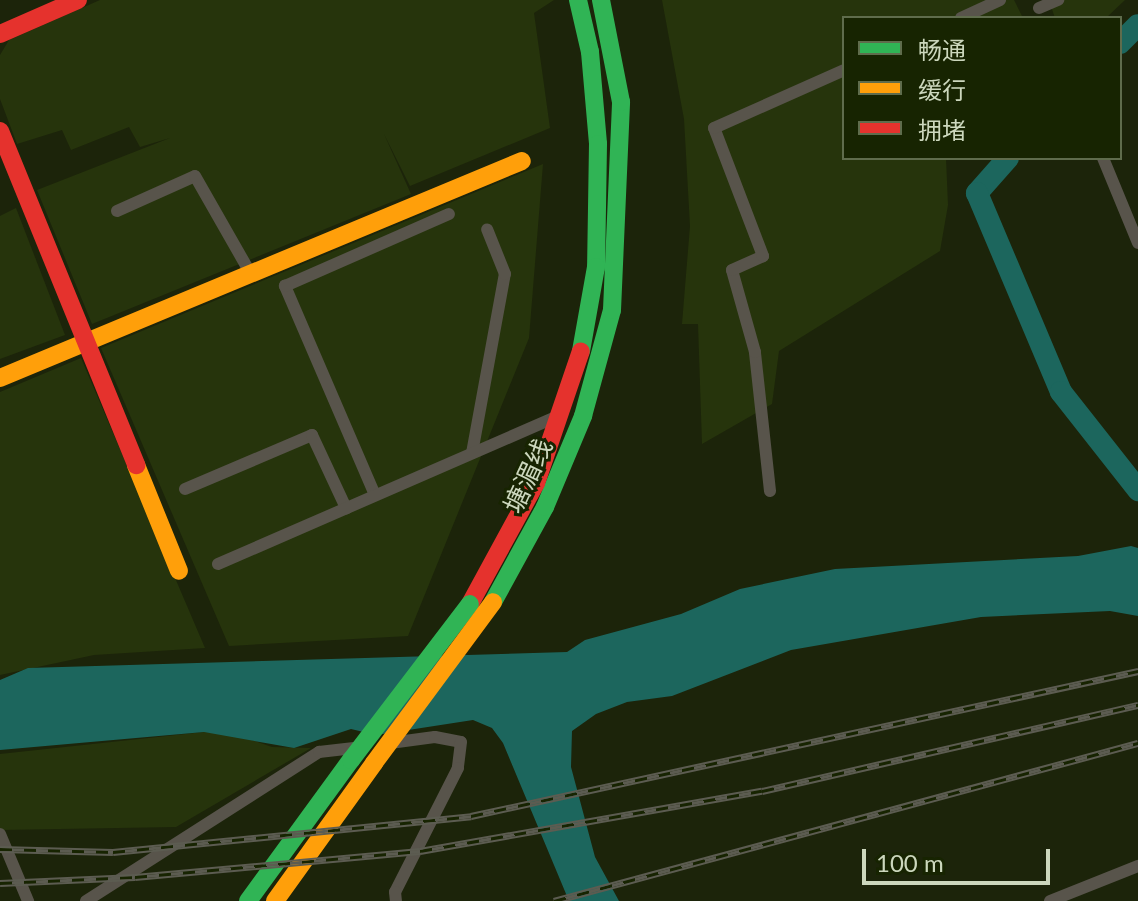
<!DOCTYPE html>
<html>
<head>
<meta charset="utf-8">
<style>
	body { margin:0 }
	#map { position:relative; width:1138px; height:901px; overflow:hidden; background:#1c240a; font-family:Lato,"Noto Sans SC",sans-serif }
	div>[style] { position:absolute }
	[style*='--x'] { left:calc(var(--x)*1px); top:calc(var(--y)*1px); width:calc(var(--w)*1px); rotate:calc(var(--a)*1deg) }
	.built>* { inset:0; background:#26340c }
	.water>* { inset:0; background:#1c665d }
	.river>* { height:22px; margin:-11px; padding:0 11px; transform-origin:11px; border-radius:11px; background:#1c665d }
	.street>* { height:12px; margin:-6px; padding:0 6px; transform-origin:6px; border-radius:6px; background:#58544b }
	.fast>* { height:18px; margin:-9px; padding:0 9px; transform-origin:9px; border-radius:9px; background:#30b455 }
	.slow>* { height:18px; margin:-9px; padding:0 9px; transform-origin:9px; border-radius:9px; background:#ff9f0a }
	.jam>* { height:18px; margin:-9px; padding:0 9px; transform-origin:9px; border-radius:9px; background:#e5322d }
	.rail>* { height:7px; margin-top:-3.5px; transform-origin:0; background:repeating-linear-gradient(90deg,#172401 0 12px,#5c5c51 0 24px); box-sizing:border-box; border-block:2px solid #5c5c51 }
	.fast-bridge>* { height:18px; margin:-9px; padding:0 9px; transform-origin:9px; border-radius:9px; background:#30b455 }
	.slow-bridge>* { height:18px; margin:-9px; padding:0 9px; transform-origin:9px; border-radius:9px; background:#ff9f0a }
	span { translate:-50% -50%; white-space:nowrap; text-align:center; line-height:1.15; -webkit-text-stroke:6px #172401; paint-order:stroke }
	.street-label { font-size:26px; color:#ccd7bd }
	.legend { position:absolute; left:842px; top:16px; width:280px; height:144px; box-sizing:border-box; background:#172401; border:2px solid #5f6c4c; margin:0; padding:10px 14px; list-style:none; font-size:24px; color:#ccd7bd }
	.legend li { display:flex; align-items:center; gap:16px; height:40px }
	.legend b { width:40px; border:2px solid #5f6c4c }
	.scale { position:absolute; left:862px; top:849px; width:188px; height:36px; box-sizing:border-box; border:4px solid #ccd7bd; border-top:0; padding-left:10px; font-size:24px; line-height:28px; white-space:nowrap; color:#ccd7bd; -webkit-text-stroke:6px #172401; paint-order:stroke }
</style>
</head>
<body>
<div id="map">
	<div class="built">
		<i style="clip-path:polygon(100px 0,554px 0,534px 13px,550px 128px,410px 186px,384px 134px,411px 194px,92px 324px,37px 190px,170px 138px,140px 147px,129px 127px,71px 150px,62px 130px,17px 144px,0 99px,0 55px,9px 40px)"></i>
		<i style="clip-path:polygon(662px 0,1014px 0,1023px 18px,844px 18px,844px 158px,946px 158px,948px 205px,940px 251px,779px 351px,772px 404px,702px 444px,698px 324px,682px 324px,690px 226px,684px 119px)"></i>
		<i style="clip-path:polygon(1049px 0,1125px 0,1106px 18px,1055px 18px)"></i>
		<i style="clip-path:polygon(543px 164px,529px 338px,408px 636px,229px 646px,101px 348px)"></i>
		<i style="clip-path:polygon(16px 208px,65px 335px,0 359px,0 216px)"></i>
		<i style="clip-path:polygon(81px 358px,205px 648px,94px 655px,0 675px,0 392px)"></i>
		<i style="clip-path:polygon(204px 732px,234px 734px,272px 747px,311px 748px,176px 827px,0 830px,0 754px)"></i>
	</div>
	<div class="water">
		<i style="clip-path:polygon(1131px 546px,1138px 548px,1138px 616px,1110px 611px,981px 617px,791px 650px,672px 696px,627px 702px,596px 714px,572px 731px,571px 767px,595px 857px,619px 901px,569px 901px,503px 743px,492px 728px,473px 720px,376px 735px,351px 729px,294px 748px,204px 732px,0 750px,0 680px,28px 668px,567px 652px,585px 640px,681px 614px,740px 589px,835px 569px,1078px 556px)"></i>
	</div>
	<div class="river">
		<i style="--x:1120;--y:43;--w:25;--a:-45"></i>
		<i style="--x:1008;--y:158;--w:47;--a:131.5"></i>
		<i style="--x:977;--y:193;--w:216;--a:67.1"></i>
		<i style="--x:1061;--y:392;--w:125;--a:51.8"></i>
	</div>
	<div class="street">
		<i style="--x:1039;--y:8;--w:21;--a:-23"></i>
		<i style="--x:961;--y:18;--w:43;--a:-24.8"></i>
		<i style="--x:1103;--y:158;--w:92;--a:67.6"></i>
		<i style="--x:117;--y:211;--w:85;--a:-24.2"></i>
		<i style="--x:195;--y:176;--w:113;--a:60.3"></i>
		<i style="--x:472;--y:453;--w:182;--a:-79.6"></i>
		<i style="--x:505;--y:274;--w:48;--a:-111.8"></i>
		<i style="--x:185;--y:489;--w:138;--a:-23"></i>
		<i style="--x:312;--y:435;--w:81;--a:65"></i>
		<i style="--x:770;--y:491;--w:140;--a:-96.2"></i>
		<i style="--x:755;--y:352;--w:85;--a:-105.7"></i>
		<i style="--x:732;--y:270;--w:34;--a:-24"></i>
		<i style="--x:763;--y:256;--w:137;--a:-110.9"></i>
		<i style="--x:714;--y:128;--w:142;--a:-24"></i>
		<i style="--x:375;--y:495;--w:228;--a:-113.3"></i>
		<i style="--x:285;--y:286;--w:179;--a:-23.7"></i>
		<i style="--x:218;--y:564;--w:374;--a:-23.5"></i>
		<i style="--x:390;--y:743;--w:45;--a:-7.6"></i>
		<i style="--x:435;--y:737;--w:26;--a:11"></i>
		<i style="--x:461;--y:742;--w:26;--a:97"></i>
		<i style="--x:458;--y:768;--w:139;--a:116.9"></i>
		<i style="--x:395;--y:892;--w:9;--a:84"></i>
		<i style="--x:0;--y:834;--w:73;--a:67.3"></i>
		<i style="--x:86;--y:901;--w:277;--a:-32.6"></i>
		<i style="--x:319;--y:752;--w:44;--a:-6.5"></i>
		<i style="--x:1050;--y:901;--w:95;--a:-21.7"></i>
	</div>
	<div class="fast">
		<i style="--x:578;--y:0;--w:53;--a:77"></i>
		<i style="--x:590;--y:52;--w:92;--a:85"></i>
		<i style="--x:598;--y:144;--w:123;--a:90.9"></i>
		<i style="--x:596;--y:267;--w:85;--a:100.1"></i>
		<i style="--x:493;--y:602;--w:108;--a:-61.3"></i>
		<i style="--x:545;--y:507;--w:99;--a:-67.3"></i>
		<i style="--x:583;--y:416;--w:110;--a:-74.7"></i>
		<i style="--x:612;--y:310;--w:208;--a:-87.5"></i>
		<i style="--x:621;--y:102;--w:104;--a:-101.1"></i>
		<i style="--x:248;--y:901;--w:175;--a:-53.9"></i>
	</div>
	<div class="slow">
		<i style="--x:0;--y:378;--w:565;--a:-22.57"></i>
		<i style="--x:136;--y:465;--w:114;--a:67.9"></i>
		<i style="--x:275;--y:901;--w:170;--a:-54.3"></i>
	</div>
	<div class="jam">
		<i style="--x:0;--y:34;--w:85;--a:-23.6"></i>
		<i style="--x:0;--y:131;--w:361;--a:67.8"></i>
		<i style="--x:470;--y:604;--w:138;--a:-61.4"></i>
		<i style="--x:536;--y:483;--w:139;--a:-71.2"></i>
	</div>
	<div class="rail">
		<i style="--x:0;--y:849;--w:113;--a:1.5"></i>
		<i style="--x:113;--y:852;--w:360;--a:-5.7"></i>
		<i style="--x:471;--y:816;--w:683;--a:-12.26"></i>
		<i style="--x:0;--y:883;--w:135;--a:-2.5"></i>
		<i style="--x:135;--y:877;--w:286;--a:-5.2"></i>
		<i style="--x:420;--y:851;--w:347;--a:-10"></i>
		<i style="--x:762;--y:791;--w:386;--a:-12.9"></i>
		<i style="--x:554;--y:901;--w:605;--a:-15.14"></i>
	</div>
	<div class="fast-bridge">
		<i style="--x:351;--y:760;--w:196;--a:-52.7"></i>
	</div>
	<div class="slow-bridge">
		<i style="--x:374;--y:763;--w:200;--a:-53.5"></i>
	</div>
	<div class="street-label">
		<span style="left:528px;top:476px;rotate:-65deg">塘湄线</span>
	</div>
	<ul class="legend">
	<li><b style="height:10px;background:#30b455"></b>畅通</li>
	<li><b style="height:10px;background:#ff9f0a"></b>缓行</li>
	<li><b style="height:10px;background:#e5322d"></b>拥堵</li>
	</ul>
	<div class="scale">100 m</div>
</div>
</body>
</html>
